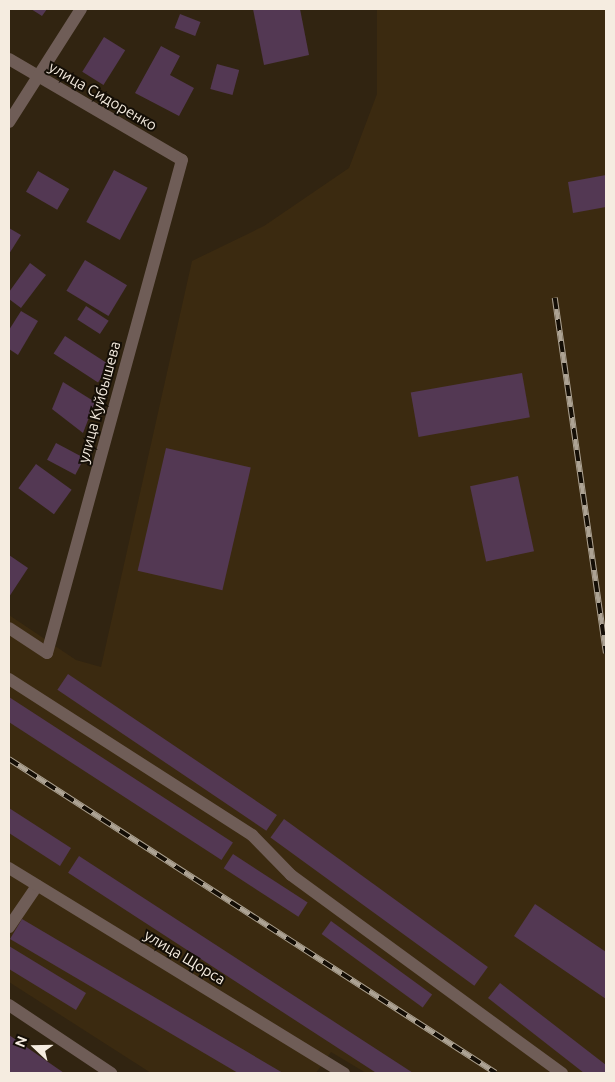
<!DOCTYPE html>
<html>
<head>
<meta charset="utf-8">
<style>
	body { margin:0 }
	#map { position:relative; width:615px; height:1082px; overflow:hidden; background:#312411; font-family:Ubuntu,sans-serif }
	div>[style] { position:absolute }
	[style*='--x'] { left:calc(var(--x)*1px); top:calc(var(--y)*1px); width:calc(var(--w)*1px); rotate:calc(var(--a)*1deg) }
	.built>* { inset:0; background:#3b2a10 }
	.building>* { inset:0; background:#533853; transform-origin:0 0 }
	.service>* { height:12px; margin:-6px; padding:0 6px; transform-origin:6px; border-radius:6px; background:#6f5d57 }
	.minor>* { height:12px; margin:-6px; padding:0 6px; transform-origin:6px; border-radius:6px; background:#6f5d57 }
	.rail>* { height:5.5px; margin-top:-2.75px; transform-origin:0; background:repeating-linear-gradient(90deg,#140e06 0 11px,#ada394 0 22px); box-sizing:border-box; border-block:1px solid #ada394 }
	span { translate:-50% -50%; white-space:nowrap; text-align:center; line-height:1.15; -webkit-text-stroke:4px #140e06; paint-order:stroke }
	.street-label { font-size:15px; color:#f5ece0 }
	.frame { position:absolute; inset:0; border:10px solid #f5ece0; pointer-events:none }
	.north { position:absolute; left:10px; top:1022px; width:50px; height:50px; -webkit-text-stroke:4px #140e06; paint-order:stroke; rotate:291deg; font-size:14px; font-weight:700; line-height:20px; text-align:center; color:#f5ece0 }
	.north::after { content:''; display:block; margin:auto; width:18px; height:22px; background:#f5ece0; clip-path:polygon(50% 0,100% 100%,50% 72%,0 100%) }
</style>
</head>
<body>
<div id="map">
	<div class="built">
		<i style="clip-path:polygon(377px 9px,606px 9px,606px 1073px,366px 1073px,331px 1052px,316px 1073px,151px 1073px,9px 982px,9px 615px,76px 660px,101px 667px,192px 261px,264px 226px,349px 168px,377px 94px)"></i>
	</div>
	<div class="building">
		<i style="clip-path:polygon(31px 9px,47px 9px,42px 16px)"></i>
		<i style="clip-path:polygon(253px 9px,300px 9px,309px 55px,264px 65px)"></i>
		<i style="left:180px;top:14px;width:22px;height:15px;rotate:21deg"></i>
		<i style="left:104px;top:37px;width:25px;height:41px;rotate:32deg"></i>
		<i style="clip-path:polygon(161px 46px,180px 56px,170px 75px,194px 88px,179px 116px,135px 93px)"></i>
		<i style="left:217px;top:64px;width:23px;height:26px;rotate:15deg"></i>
		<i style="left:114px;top:170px;width:38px;height:59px;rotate:28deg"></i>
		<i style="left:38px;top:171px;width:36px;height:24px;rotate:30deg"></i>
		<i style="clip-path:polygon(606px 175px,606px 207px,573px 213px,568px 182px)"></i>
		<i style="clip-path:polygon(9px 228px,21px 235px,9px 254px)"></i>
		<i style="left:85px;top:260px;width:49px;height:36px;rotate:31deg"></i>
		<i style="clip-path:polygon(30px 263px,46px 275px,21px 308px,9px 299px,9px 292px)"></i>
		<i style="left:86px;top:306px;width:27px;height:16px;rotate:33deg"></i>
		<i style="clip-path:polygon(21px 311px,38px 321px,18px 355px,9px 349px,9px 330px)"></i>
		<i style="left:65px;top:336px;width:53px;height:21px;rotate:33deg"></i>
		<i style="left:522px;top:373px;width:45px;height:113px;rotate:80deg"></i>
		<i style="clip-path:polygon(63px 382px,95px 402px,83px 433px,52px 409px)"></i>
		<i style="left:56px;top:443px;width:32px;height:19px;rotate:28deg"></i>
		<i style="left:166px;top:448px;width:87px;height:126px;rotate:13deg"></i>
		<i style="left:36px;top:464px;width:44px;height:30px;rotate:36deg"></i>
		<i style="left:518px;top:476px;width:77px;height:49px;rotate:78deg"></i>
		<i style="clip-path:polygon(9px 555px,28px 568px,9px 597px)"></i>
		<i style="left:68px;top:674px;width:252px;height:19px;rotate:34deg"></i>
		<i style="left:9px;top:697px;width:267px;height:21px;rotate:33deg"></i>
		<i style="clip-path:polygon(9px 808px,71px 848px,60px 866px,9px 833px)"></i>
		<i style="left:284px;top:819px;width:252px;height:23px;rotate:36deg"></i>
		<i style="left:233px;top:854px;width:89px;height:17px;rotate:33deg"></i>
		<i style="left:79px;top:856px;width:403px;height:20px;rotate:33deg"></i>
		<i style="clip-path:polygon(535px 904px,606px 952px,606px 999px,514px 936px)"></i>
		<i style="clip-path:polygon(22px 919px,283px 1073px,238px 1073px,10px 939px)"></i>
		<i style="left:331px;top:921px;width:125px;height:16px;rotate:36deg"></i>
		<i style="clip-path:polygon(9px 946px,86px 993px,76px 1010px,9px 969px)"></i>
		<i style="clip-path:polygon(500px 983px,606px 1065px,606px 1073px,584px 1073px,488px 998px)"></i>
		<i style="clip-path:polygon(9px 1035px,64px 1073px,9px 1073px)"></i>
	</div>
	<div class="service">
		<i style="--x:9;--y:679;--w:289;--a:32.7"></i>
		<i style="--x:252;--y:835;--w:56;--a:45.7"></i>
		<i style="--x:291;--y:875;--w:336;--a:36.2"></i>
		<i style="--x:9;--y:927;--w:50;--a:-55.7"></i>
		<i style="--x:9;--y:1005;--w:123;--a:33.7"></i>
	</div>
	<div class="minor">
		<i style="--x:9;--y:59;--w:200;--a:30.3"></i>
		<i style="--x:182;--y:160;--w:511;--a:105.31"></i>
		<i style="--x:47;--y:653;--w:45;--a:-146.7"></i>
		<i style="--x:9;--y:122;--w:134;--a:-57.5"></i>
		<i style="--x:9;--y:868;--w:393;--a:31.5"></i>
	</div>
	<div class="rail">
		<i style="--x:555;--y:298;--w:359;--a:81.8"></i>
		<i style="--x:9;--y:759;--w:579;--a:32.81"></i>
	</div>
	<div class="street-label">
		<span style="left:103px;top:96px;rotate:30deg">улица Сидоренко</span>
		<span style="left:99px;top:402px;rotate:-75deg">улица Куйбышева</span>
		<span style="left:185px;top:957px;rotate:31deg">улица Щорса</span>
	</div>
	<div class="frame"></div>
	<div class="north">N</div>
</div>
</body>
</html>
